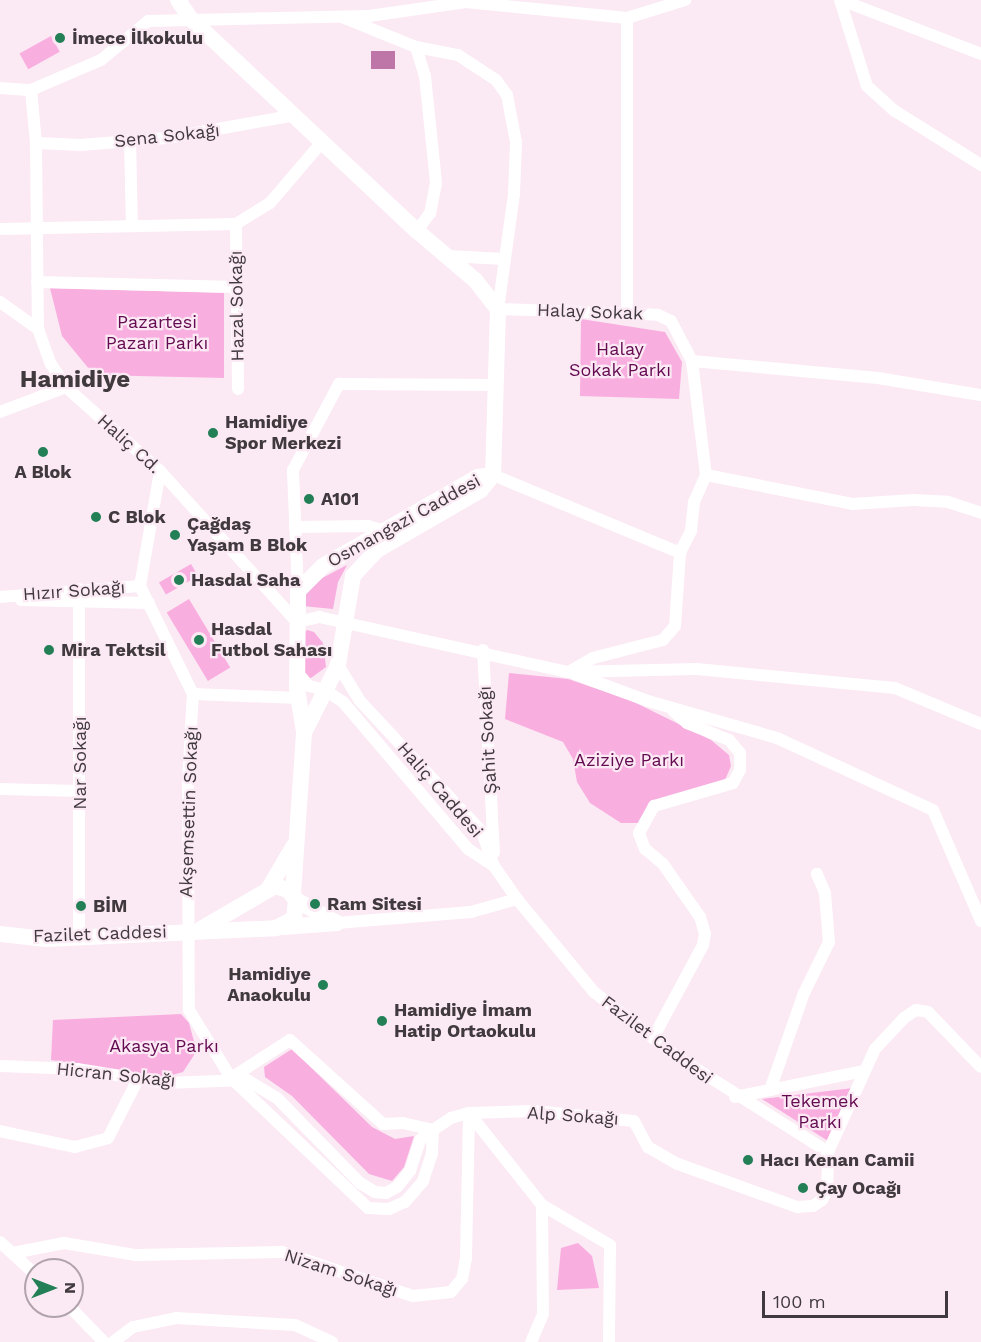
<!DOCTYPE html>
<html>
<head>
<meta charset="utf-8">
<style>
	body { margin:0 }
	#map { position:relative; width:981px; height:1342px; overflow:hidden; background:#fbe9f4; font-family:"Work Sans",sans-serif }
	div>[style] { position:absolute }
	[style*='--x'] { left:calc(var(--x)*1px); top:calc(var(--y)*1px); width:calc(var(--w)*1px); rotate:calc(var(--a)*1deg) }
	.green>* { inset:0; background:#f9aee0; transform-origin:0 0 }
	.water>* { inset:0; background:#bd76a7; transform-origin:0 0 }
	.street>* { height:12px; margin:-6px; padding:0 6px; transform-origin:6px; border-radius:6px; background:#fff }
	.secondary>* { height:16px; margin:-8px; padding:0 8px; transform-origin:8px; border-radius:8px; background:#fff }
	.dots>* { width:16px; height:16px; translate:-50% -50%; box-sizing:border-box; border:3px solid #fbe9f4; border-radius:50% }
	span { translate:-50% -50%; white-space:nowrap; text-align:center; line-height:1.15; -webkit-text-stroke:4.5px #fbe9f4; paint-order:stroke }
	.poi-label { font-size:18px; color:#40393d; font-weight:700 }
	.left { translate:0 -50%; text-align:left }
	.right { translate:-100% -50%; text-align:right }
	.street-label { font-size:18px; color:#40393d }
	.park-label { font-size:18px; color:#630a50 }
	.district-label { font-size:24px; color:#40393d; font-weight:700 }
	.north { position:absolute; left:24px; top:1258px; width:60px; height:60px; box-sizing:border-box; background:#fbe9f4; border:2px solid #b0a3ab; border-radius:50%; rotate:90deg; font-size:16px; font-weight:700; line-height:24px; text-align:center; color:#40393d }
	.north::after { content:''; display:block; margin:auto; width:21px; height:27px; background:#227f56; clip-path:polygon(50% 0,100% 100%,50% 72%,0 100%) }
	.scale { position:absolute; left:762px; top:1291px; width:186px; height:27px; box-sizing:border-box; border:3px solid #40393d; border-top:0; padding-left:8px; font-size:18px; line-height:21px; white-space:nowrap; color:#40393d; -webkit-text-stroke:4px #fbe9f4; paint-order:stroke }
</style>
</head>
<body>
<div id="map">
	<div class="green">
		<i style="left:51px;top:36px;width:18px;height:36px;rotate:61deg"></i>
		<i style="clip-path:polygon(50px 288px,224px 293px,224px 378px,94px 375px,62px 336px)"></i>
		<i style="clip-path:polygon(581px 319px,665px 332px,682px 362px,679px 399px,580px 396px)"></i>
		<i style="left:191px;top:564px;width:14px;height:37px;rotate:60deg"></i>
		<i style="clip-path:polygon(347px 565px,338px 582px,333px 609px,302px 606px,309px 585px)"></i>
		<i style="left:189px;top:599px;width:80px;height:26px;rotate:59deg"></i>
		<i style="clip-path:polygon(307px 630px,314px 632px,323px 643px,326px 667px,311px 678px,306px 678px,299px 660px,302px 634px)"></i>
		<i style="clip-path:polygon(509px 673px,568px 679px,632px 701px,711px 740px,729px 755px,731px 766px,725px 780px,659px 806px,651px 823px,621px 823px,590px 803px,577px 782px,573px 759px,563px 742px,505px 719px)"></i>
		<i style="clip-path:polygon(181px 1014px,189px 1023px,195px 1045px,194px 1055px,183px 1072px,165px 1077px,51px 1060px,53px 1020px)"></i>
		<i style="clip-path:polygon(292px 1049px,372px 1127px,395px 1139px,414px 1136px,404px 1167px,392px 1181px,369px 1174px,292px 1096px,265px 1077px,264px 1067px)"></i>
		<i style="clip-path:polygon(853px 1088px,828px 1141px,762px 1099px)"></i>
		<i style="clip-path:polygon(578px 1243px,592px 1256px,599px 1288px,557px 1290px,561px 1248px)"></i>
	</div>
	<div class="water">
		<i style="left:371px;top:51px;width:24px;height:18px"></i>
	</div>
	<div class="street">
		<i style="--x:840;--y:0;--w:90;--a:72.6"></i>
		<i style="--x:867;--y:86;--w:38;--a:42"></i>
		<i style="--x:895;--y:111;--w:102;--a:32.1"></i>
		<i style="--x:841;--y:0;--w:150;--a:21.1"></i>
		<i style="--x:342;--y:17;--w:80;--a:22.1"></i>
		<i style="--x:416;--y:47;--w:43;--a:10.8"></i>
		<i style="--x:458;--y:55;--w:45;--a:33.3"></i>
		<i style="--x:496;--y:80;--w:19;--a:54"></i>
		<i style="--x:507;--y:95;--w:48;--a:79.2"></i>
		<i style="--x:516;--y:142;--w:52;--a:92.2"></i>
		<i style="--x:514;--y:194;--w:116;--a:97.9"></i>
		<i style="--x:498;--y:309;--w:160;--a:2.1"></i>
		<i style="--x:658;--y:315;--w:14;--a:25"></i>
		<i style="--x:671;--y:321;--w:45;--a:62.3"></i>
		<i style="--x:692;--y:361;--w:115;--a:83"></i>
		<i style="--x:706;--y:475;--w:30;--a:114"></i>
		<i style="--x:694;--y:502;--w:29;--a:96"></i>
		<i style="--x:691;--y:531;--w:25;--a:117"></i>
		<i style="--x:680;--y:553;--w:73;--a:93.9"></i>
		<i style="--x:675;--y:626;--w:18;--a:131"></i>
		<i style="--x:663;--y:640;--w:72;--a:165.6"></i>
		<i style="--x:593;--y:658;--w:24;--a:150"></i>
		<i style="--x:627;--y:18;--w:294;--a:90"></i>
		<i style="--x:416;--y:47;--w:30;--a:73"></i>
		<i style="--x:425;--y:76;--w:108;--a:84.1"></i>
		<i style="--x:436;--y:183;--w:31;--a:101"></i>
		<i style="--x:430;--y:213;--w:22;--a:126"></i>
		<i style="--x:0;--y:88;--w:31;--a:4"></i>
		<i style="--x:31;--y:90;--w:76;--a:-23.2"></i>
		<i style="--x:101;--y:60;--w:61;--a:-39.7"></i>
		<i style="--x:148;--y:21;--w:221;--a:-1.3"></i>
		<i style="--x:369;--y:16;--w:98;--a:-8.2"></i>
		<i style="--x:466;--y:2;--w:162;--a:5.7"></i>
		<i style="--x:627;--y:18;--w:61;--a:-17.2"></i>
		<i style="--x:31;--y:90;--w:53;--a:84.6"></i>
		<i style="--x:36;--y:143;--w:186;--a:89.4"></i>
		<i style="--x:38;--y:329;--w:37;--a:70"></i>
		<i style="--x:51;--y:364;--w:27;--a:57"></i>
		<i style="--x:66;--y:387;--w:126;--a:41.8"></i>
		<i style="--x:160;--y:471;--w:204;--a:47.8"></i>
		<i style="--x:297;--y:622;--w:23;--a:-13"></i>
		<i style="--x:319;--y:617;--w:255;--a:12.5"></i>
		<i style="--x:568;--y:672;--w:129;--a:-1.3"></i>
		<i style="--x:697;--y:669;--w:199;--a:5.5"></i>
		<i style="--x:895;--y:688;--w:93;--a:22.7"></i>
		<i style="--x:130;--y:140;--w:85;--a:88.7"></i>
		<i style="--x:36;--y:143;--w:45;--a:2.5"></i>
		<i style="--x:81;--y:145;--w:86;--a:-4.7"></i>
		<i style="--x:167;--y:138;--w:131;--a:-10.1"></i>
		<i style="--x:236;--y:224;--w:165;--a:89.3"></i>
		<i style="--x:0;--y:229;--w:236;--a:-1.2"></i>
		<i style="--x:236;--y:224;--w:40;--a:-32"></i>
		<i style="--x:270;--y:203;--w:80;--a:-49.6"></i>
		<i style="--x:447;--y:256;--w:58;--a:3"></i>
		<i style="--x:37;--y:282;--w:200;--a:1.4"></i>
		<i style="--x:0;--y:302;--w:47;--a:35.4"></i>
		<i style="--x:692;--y:361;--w:187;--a:5.2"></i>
		<i style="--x:878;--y:378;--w:104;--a:9.4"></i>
		<i style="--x:0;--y:412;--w:71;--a:-20.7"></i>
		<i style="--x:493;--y:475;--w:203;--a:22.6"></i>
		<i style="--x:706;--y:475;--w:149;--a:11.2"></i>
		<i style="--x:852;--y:504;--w:61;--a:-3.8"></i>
		<i style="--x:913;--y:500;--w:35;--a:3"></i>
		<i style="--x:948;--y:502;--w:35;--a:18"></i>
		<i style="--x:295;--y:527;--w:73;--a:-0.8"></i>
		<i style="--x:368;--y:526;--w:18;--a:16"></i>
		<i style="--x:140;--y:586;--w:120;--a:63.9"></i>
		<i style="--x:193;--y:694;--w:105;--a:2.2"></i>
		<i style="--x:79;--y:589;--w:348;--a:90"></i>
		<i style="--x:298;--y:591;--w:121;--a:-92.4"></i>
		<i style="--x:293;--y:470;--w:98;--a:-61.9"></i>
		<i style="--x:339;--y:384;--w:156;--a:0.4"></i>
		<i style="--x:0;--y:597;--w:140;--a:-4.5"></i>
		<i style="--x:140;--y:586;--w:117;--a:-80.1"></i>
		<i style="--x:21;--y:600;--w:128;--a:1.3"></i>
		<i style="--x:483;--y:650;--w:203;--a:86.9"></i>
		<i style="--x:338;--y:665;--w:42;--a:58.6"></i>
		<i style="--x:360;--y:701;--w:179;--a:47"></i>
		<i style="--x:482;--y:832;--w:36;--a:71"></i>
		<i style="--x:494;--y:866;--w:40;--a:55.1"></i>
		<i style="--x:517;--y:899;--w:121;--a:50.4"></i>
		<i style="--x:594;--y:992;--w:108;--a:37.8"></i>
		<i style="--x:679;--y:1058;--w:176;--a:32.2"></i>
		<i style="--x:296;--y:671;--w:20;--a:49"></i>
		<i style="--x:309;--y:686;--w:16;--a:14"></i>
		<i style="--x:325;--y:690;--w:22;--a:34"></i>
		<i style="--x:343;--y:702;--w:193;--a:49.6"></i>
		<i style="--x:468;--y:849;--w:31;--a:33"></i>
		<i style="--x:575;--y:674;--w:78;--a:20.3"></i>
		<i style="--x:648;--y:701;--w:134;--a:16"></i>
		<i style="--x:777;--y:738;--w:172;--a:24.8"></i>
		<i style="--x:933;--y:810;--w:121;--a:66.6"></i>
		<i style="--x:193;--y:694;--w:84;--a:93.4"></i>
		<i style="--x:188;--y:778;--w:232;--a:89.8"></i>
		<i style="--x:189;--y:1010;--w:80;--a:58.3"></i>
		<i style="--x:231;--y:1078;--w:70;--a:-32.8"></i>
		<i style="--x:290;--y:1040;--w:125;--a:42.1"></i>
		<i style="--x:383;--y:1124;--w:20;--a:-3"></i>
		<i style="--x:403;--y:1123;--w:31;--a:13"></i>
		<i style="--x:433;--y:1130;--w:22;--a:-34"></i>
		<i style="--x:451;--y:1118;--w:19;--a:-16"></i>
		<i style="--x:469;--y:1113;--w:65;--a:-1.8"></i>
		<i style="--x:534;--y:1111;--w:100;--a:5.7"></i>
		<i style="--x:634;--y:1121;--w:30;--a:62"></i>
		<i style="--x:648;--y:1147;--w:34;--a:30"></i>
		<i style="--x:678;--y:1164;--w:127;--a:19.9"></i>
		<i style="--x:797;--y:1207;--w:16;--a:-4"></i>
		<i style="--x:813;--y:1206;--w:11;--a:-34"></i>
		<i style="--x:822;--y:1200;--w:11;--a:-63"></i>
		<i style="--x:827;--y:1190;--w:38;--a:-88"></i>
		<i style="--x:828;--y:1152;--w:113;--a:-65.5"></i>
		<i style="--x:875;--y:1049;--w:42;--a:-46.9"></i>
		<i style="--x:904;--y:1018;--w:14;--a:-34"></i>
		<i style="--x:916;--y:1010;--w:12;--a:9"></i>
		<i style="--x:928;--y:1012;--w:76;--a:46.1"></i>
		<i style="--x:0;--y:789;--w:80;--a:1.4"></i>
		<i style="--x:337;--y:923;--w:134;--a:-4.7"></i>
		<i style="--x:471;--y:912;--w:48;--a:-15.8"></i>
		<i style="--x:653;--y:1038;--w:106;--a:-61.7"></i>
		<i style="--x:703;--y:945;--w:11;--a:-80"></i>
		<i style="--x:705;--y:934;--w:18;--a:-106"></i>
		<i style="--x:700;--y:917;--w:65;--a:-124.9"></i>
		<i style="--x:663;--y:864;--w:23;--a:-140"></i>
		<i style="--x:645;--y:849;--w:17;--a:-111"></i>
		<i style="--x:639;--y:833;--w:31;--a:-61"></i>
		<i style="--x:654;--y:806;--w:82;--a:-16.2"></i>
		<i style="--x:733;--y:783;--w:15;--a:-62"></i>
		<i style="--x:740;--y:770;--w:17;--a:-90"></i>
		<i style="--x:740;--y:753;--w:17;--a:-130"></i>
		<i style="--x:729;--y:740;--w:45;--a:-158"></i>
		<i style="--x:687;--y:723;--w:18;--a:-139"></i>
		<i style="--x:0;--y:1066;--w:77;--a:2.2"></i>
		<i style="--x:77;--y:1069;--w:88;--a:9.1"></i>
		<i style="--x:164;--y:1083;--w:83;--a:-2.1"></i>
		<i style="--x:247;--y:1080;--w:35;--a:31"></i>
		<i style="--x:277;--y:1098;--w:119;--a:45.7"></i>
		<i style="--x:360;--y:1183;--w:17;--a:31"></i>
		<i style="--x:375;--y:1192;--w:11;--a:5"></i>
		<i style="--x:386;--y:1193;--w:13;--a:-29"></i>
		<i style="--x:397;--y:1187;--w:21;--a:-51"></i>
		<i style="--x:410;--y:1171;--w:33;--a:-72"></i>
		<i style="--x:420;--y:1140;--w:16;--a:-38"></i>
		<i style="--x:231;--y:1078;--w:189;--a:43.5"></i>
		<i style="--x:368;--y:1208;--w:21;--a:3"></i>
		<i style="--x:389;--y:1209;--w:17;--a:-24"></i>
		<i style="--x:405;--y:1202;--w:28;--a:-49"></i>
		<i style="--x:423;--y:1181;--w:28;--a:-72"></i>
		<i style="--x:432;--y:1154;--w:24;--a:-88"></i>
		<i style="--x:770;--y:1090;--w:103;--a:-70.7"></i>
		<i style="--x:804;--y:993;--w:57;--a:-63.9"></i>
		<i style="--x:829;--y:942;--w:49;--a:-94.7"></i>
		<i style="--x:825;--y:893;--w:21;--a:-113"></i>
		<i style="--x:735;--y:1097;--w:132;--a:-11.4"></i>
		<i style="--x:469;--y:1113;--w:117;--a:51.6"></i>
		<i style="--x:542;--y:1205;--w:109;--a:89.5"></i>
		<i style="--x:543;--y:1314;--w:30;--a:113"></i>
		<i style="--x:0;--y:1131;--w:77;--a:12"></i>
		<i style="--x:75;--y:1147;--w:34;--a:-15"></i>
		<i style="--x:108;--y:1138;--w:66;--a:-63"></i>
		<i style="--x:542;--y:1205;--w:79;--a:30.5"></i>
		<i style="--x:610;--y:1245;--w:97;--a:90.6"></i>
		<i style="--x:0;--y:1242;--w:49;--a:42.5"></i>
		<i style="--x:13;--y:1253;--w:52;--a:-11.1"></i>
		<i style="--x:64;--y:1243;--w:73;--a:9.5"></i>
		<i style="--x:136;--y:1255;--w:146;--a:-1.2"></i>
		<i style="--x:282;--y:1252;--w:138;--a:18.6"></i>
		<i style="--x:413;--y:1296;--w:38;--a:-6"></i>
		<i style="--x:451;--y:1292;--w:17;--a:-50"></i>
		<i style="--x:462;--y:1279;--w:21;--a:-79"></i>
		<i style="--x:466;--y:1258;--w:145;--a:-88.8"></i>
		<i style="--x:69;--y:1306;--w:50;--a:45.8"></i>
		<i style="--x:113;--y:1342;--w:25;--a:-37"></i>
		<i style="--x:133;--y:1327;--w:44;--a:-11.8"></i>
		<i style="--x:176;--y:1318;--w:119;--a:3.4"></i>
		<i style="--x:295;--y:1325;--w:41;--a:24.7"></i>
	</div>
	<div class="secondary">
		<i style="--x:178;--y:0;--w:22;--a:56"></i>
		<i style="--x:190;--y:18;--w:311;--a:43.2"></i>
		<i style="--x:417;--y:231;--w:76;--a:40.2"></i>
		<i style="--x:475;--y:280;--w:37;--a:52"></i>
		<i style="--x:498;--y:309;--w:166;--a:91.7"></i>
		<i style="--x:493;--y:475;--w:19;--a:129"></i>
		<i style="--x:481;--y:490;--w:120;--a:150"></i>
		<i style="--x:377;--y:550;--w:35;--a:133"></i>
		<i style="--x:353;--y:576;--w:90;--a:99.6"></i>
		<i style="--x:338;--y:665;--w:76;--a:116.6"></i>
		<i style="--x:304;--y:733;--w:161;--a:93.9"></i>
		<i style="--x:304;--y:732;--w:44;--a:-99.2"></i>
		<i style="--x:297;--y:689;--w:98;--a:-89.4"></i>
		<i style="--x:298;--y:591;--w:35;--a:-45"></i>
		<i style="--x:323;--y:566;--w:179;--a:-29.9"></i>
		<i style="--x:478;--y:477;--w:15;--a:-8"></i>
		<i style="--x:269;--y:888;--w:48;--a:-59.7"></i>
		<i style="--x:283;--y:927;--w:54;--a:-4.2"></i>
		<i style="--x:201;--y:929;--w:86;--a:-30.2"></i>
		<i style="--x:275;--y:886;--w:14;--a:17"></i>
		<i style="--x:288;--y:890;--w:13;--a:51"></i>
		<i style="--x:296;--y:900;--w:47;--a:29.3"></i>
		<i style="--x:0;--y:934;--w:46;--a:6.2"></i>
		<i style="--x:46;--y:939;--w:230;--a:-2.7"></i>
		<i style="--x:276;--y:928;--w:20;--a:-27"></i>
		<i style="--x:294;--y:919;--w:19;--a:-84"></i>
	</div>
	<div class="dots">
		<i style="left:60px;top:38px;background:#227f56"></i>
		<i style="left:213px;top:433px;background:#227f56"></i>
		<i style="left:43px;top:452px;background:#227f56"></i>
		<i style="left:309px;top:499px;background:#227f56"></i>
		<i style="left:96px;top:517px;background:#227f56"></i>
		<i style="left:175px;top:535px;background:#227f56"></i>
		<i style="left:179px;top:580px;background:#227f56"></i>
		<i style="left:199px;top:640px;background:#227f56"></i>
		<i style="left:49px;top:650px;background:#227f56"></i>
		<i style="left:315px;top:904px;background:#227f56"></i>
		<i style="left:81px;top:906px;background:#227f56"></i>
		<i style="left:323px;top:985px;background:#227f56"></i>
		<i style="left:382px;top:1021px;background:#227f56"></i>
		<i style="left:748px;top:1160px;background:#227f56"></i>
		<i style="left:803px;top:1188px;background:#227f56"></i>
	</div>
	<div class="poi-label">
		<span class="left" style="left:72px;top:38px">İmece İlkokulu</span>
		<span class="left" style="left:225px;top:433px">Hamidiye<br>Spor Merkezi</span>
		<span style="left:43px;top:472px">A Blok</span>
		<span class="left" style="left:321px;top:499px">A101</span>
		<span class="left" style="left:108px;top:517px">C Blok</span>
		<span class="left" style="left:187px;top:535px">Çağdaş<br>Yaşam B Blok</span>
		<span class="left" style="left:191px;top:580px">Hasdal Saha</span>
		<span class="left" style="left:211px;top:640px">Hasdal<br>Futbol Sahası</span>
		<span class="left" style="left:61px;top:650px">Mira Tektsil</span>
		<span class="left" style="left:327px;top:904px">Ram Sitesi</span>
		<span class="left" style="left:93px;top:906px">BİM</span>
		<span class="right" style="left:311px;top:985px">Hamidiye<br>Anaokulu</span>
		<span class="left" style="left:394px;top:1021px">Hamidiye İmam<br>Hatip Ortaokulu</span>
		<span class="left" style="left:760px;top:1160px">Hacı Kenan Camii</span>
		<span class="left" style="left:815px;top:1188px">Çay Ocağı</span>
	</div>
	<div class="street-label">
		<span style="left:167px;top:136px;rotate:-6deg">Sena Sokağı</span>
		<span style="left:237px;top:306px;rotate:-91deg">Hazal Sokağı</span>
		<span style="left:590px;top:312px;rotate:2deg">Halay Sokak</span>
		<span style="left:129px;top:444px;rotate:42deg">Haliç Cd.</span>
		<span style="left:404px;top:521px;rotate:-29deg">Osmangazi Caddesi</span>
		<span style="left:74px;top:591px;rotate:-4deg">Hızır Sokağı</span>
		<span style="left:488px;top:740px;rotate:-93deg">Şahit Sokağı</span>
		<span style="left:80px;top:763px;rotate:-90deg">Nar Sokağı</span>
		<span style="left:440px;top:790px;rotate:49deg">Haliç Caddesi</span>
		<span style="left:189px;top:812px;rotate:-88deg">Akşemsettin Sokağı</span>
		<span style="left:100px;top:934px;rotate:-2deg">Fazilet Caddesi</span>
		<span style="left:657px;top:1040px;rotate:37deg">Fazilet Caddesi</span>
		<span style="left:116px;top:1075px;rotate:6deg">Hicran Sokağı</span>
		<span style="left:573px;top:1116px;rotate:4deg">Alp Sokağı</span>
		<span style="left:341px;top:1273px;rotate:18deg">Nizam Sokağı</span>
	</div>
	<div class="park-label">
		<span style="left:157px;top:333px">Pazartesi<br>Pazarı Parkı</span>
		<span style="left:620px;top:360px">Halay<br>Sokak Parkı</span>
		<span style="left:629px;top:760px">Aziziye Parkı</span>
		<span style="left:164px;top:1046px">Akasya Parkı</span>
		<span style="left:820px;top:1112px">Tekemek<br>Parkı</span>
	</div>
	<div class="district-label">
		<span style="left:75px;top:380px">Hamidiye</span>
	</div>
	<div class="north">N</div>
	<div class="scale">100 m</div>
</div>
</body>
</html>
